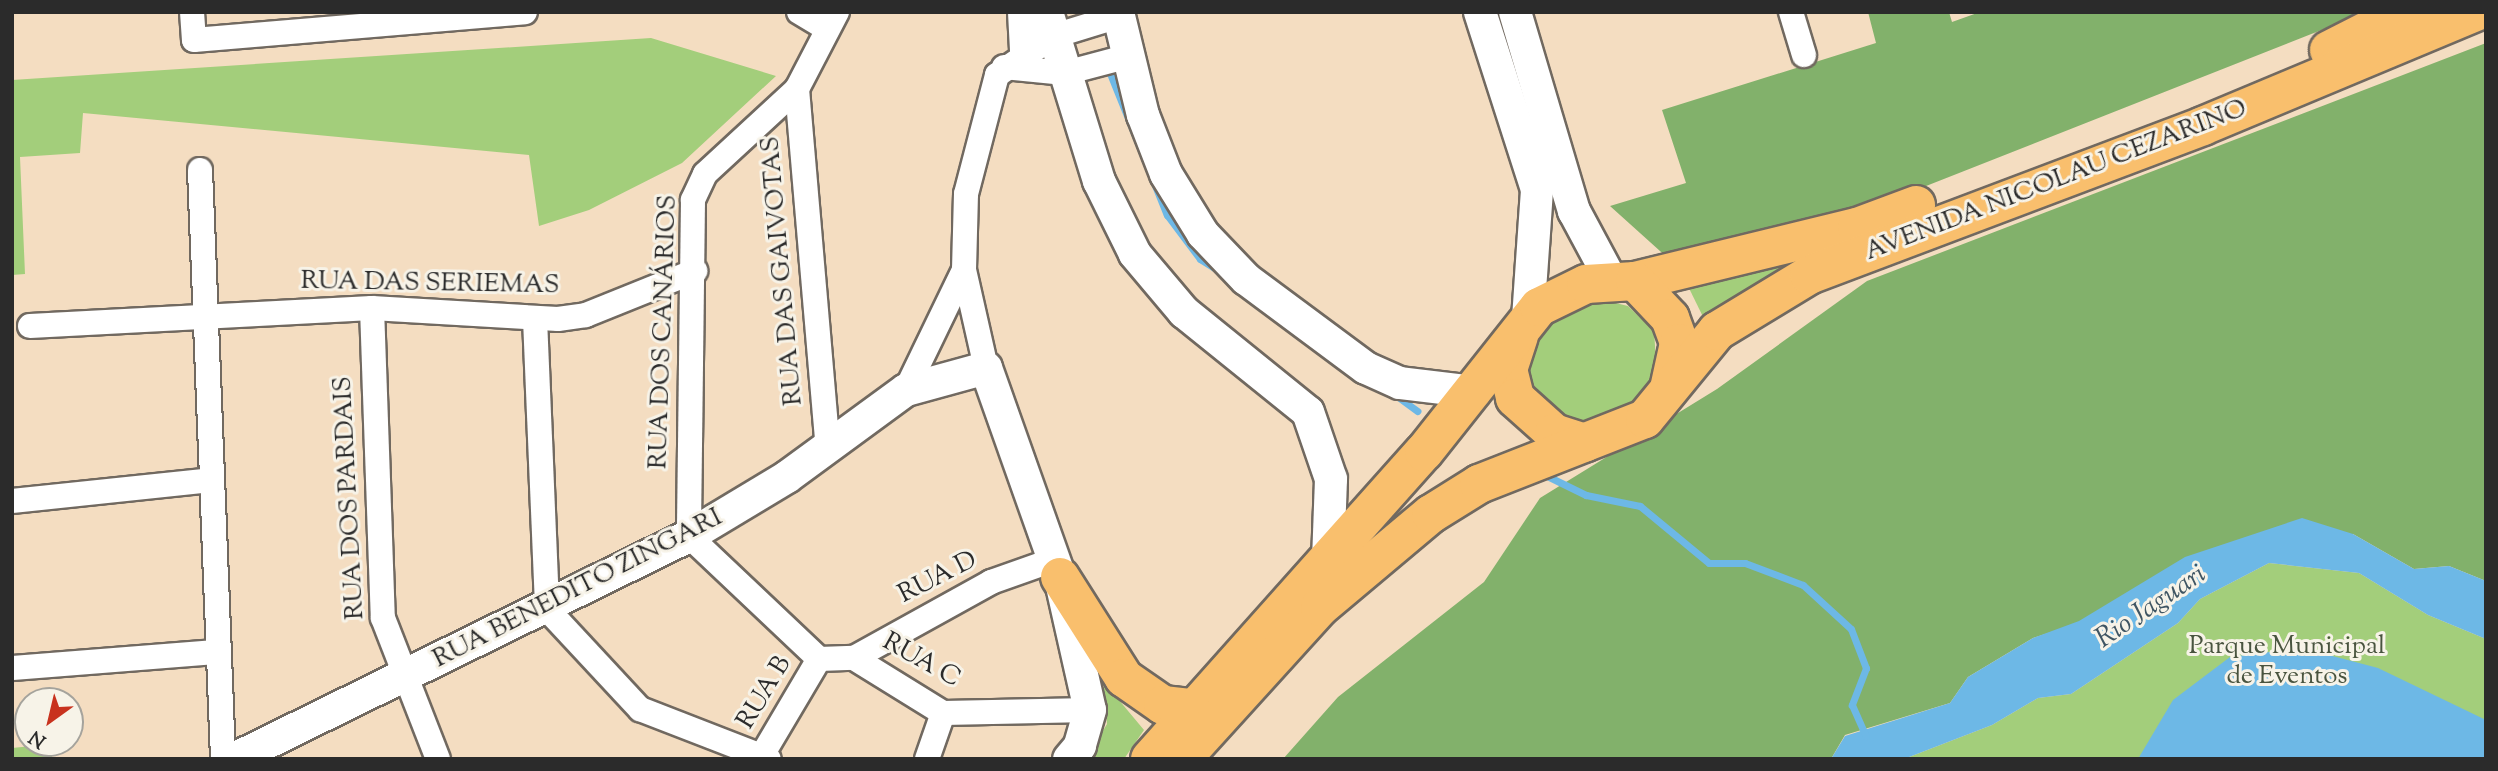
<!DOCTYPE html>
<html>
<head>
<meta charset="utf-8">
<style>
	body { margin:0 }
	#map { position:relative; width:2498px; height:771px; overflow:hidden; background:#f4ddc1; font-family:"Sorts Mill Goudy",serif }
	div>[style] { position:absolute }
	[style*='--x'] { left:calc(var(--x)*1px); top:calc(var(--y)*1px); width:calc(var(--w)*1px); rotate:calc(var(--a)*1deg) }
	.green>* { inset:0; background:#a3ce7b }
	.forest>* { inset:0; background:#82b16b }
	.water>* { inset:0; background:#6db8e6 }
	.stream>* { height:7px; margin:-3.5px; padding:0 3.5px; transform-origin:3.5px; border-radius:3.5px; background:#6db8e6 }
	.roads { filter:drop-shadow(2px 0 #716960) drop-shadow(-2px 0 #716960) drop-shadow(0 2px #716960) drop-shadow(0 -2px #716960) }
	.minor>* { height:24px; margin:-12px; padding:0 12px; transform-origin:12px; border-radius:12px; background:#fff }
	.tertiary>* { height:32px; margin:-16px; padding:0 16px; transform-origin:16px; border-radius:16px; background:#fff }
	.primary>* { height:38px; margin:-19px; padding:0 19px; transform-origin:19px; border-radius:19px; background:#f9bf6d }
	span { translate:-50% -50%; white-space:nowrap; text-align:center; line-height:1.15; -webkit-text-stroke:6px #f7f3e8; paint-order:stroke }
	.street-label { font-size:26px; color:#2b2b2b }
	.park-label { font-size:26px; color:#49543f }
	.water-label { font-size:28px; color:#3f5563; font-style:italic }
	.frame { position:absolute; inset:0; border:14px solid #2b2b2b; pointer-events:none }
	.north { position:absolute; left:14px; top:687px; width:70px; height:70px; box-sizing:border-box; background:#f7f3e8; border:2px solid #a5a39c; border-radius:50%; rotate:214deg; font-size:19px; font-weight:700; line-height:28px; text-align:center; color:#2b2b2b }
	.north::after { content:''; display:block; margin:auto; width:24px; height:32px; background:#c8321e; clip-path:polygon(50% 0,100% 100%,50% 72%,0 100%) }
</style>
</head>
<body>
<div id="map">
	<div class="green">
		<i style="clip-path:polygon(651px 38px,776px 76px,682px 163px,589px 210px,539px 226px,529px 155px,83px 113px,80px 153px,20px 157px,25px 274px,12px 275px,12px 80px)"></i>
		<i style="clip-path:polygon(1866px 245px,1708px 327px,1685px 280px)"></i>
		<i style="clip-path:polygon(1603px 300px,1628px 306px,1654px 331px,1657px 376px,1624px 416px,1571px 425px,1547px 413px,1527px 379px,1529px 354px,1556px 314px)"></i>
		<i style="clip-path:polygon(2269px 563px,2359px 573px,2428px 615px,2486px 639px,2486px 759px,1904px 759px,1992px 725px,2038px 698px,2071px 694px,2178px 623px,2200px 599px)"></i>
		<i style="clip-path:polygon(1103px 681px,1144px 730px,1124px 759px,1086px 759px,1107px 724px)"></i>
		<i style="clip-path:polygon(52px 744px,52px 759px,12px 759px,12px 748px)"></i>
	</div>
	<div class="forest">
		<i style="clip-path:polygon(1868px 12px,1949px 12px,1952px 22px,1980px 12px,2367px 12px,1888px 201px,1670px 260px,1610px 206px,1686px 183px,1662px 110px,1876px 43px)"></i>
		<i style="clip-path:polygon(2486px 43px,2486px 581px,2449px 566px,2414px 569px,2353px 534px,2033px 638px,1968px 677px,1950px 703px,1845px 735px,1831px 759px,1283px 759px,1338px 697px,1484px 582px,1540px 498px,1717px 389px,1867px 281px)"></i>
	</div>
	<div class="water">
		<i style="clip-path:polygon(2302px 518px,2353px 534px,2414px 569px,2449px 566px,2486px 581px,2486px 639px,2428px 615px,2359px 573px,2269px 563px,2200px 599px,2178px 623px,2071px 694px,2038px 698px,1992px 725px,1904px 759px,1831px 759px,1845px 736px,1950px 703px,1968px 677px,2033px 638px,2079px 621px,2185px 557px)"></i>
		<i style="clip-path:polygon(2302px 648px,2378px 668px,2486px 720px,2486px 759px,2138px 759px,2173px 700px,2230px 657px)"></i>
	</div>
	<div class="stream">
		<i style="--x:1111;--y:76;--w:150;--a:68.1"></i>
		<i style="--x:1167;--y:215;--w:55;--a:53.1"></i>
		<i style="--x:1200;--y:259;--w:25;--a:32"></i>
		<i style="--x:1394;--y:394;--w:29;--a:36"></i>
		<i style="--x:1541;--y:473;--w:50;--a:26.1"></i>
		<i style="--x:1586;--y:495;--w:55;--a:11.5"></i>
		<i style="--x:1640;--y:506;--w:89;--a:39.6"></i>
		<i style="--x:1709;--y:563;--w:36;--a:0"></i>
		<i style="--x:1745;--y:563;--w:62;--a:20.8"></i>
		<i style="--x:1803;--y:585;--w:65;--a:42.5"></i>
		<i style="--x:1851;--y:629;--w:42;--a:69"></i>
		<i style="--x:1866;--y:668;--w:40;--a:111"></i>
		<i style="--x:1852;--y:705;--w:34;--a:66"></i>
	</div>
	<div class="roads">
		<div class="minor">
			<i style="--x:192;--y:12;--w:28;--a:86"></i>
			<i style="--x:194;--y:40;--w:332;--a:-4.8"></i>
			<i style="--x:799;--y:12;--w:33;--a:31"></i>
			<i style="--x:837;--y:12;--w:87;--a:117.5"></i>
			<i style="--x:797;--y:89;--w:125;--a:137.3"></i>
			<i style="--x:705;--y:174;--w:29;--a:115"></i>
			<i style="--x:693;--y:200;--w:336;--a:90.7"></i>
			<i style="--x:689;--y:536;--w:179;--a:43.4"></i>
			<i style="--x:819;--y:659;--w:35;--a:-2"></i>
			<i style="--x:854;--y:658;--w:105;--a:31.7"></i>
			<i style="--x:943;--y:713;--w:147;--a:-1.2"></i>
			<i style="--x:1791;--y:12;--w:45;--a:73.2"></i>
			<i style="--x:1004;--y:67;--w:61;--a:5.6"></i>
			<i style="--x:1065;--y:73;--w:66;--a:-14.9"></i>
			<i style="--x:797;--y:89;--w:360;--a:85.1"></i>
			<i style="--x:200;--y:170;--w:589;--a:87.76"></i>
			<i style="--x:964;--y:270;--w:100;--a:77.3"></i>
			<i style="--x:372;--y:308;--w:310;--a:88"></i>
			<i style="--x:383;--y:618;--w:151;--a:68.7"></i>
			<i style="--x:535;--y:319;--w:290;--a:87.6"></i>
			<i style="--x:547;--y:609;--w:137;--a:47.1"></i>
			<i style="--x:640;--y:709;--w:138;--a:21.2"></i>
			<i style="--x:30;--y:326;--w:342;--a:-3"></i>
			<i style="--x:372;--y:308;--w:186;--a:3.4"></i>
			<i style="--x:558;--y:319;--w:28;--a:-8"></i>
			<i style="--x:586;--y:315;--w:118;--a:-22"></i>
			<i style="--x:906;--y:390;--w:133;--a:-64.2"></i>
			<i style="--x:964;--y:270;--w:76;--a:-88.5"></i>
			<i style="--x:966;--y:194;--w:123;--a:-75.4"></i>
			<i style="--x:997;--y:75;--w:69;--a:-34.4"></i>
			<i style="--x:1054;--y:36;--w:68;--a:-17.1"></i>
			<i style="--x:12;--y:501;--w:200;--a:-6"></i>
			<i style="--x:854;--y:658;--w:157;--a:-29"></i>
			<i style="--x:991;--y:582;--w:66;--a:-19.5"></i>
			<i style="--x:12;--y:668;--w:205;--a:-4.5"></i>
			<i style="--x:761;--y:757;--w:114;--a:-59.4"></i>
			<i style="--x:927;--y:759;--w:49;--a:-70.8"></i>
		</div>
		<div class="tertiary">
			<i style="--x:1024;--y:12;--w:39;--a:87"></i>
			<i style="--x:1047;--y:12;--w:177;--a:72.9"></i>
			<i style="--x:1099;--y:181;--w:81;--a:63.7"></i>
			<i style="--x:1135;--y:254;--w:76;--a:49.8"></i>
			<i style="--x:1184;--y:312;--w:159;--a:38.9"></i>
			<i style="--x:1308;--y:412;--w:71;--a:71.1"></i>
			<i style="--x:1331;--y:479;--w:80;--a:92.1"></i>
			<i style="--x:1118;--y:12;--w:106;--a:76.4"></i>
			<i style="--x:1143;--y:115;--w:63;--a:68.7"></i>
			<i style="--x:1166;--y:174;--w:70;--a:58.3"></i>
			<i style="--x:1203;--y:234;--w:62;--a:46.3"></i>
			<i style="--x:1246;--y:279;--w:149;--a:36.6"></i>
			<i style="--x:1366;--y:368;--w:37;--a:24"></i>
			<i style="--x:1400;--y:383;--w:75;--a:6.9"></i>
			<i style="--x:1480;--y:12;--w:187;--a:72.2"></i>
			<i style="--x:1537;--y:190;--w:128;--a:94"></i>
			<i style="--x:1515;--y:12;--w:208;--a:73.5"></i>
			<i style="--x:1574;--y:211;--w:78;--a:61.8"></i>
			<i style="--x:234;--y:759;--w:507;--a:-26.11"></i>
			<i style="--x:689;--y:536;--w:114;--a:-31"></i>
			<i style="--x:787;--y:477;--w:147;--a:-36.2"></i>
			<i style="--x:906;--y:390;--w:83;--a:-15.4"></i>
			<i style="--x:986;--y:368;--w:222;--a:70.5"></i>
			<i style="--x:1060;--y:577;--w:136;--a:77.3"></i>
			<i style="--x:1090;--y:710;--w:37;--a:106"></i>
			<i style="--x:1080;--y:746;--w:17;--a:130"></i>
		</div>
		<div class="primary">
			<i style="--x:2329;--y:50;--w:84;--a:-26.9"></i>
			<i style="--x:1635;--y:281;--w:228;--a:-13.7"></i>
			<i style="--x:1857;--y:227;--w:63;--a:-20.4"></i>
			<i style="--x:1519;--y:336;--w:35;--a:108"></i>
			<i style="--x:1508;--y:369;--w:30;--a:76"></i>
			<i style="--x:1515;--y:398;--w:52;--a:41.9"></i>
			<i style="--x:1554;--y:433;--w:32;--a:18"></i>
			<i style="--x:1060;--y:577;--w:120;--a:57.6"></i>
			<i style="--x:1124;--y:678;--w:47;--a:34.7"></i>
			<i style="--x:1163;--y:705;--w:29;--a:6"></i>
			<i style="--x:1150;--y:759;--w:411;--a:-48.3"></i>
			<i style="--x:1424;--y:452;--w:185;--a:-51.6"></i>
			<i style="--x:1539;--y:307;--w:52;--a:-26.1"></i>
			<i style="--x:1586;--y:284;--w:49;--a:-3.5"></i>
			<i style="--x:1635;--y:281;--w:51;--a:46.6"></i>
			<i style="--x:1670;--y:318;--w:27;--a:70"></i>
			<i style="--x:1679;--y:343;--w:47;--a:102.3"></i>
			<i style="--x:1182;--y:759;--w:205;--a:-47.8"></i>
			<i style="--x:1320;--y:607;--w:145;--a:-40"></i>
			<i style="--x:1431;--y:514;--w:57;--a:-32"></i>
			<i style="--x:1479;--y:484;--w:178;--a:-21.4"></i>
			<i style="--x:1645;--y:419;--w:114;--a:-50.7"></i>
			<i style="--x:1717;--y:331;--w:108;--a:-31.3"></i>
			<i style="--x:1809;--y:275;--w:421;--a:-20.7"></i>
			<i style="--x:2203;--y:126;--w:296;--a:-22.7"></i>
		</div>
	</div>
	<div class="street-label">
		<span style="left:2056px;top:181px;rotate:-21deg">AVENIDA NICOLAU CEZARINO</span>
		<span style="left:783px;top:271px;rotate:-95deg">RUA DAS GAIVOTAS</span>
		<span style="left:430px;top:284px;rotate:1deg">RUA DAS SERIEMAS</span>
		<span style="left:664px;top:332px;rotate:-88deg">RUA DOS CANÁRIOS</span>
		<span style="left:350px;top:498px;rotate:-93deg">RUA DOS PARDAIS</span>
		<span style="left:938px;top:578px;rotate:-27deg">RUA D</span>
		<span style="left:578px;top:589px;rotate:-27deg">RUA BENEDITO ZINGARI</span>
		<span style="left:921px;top:661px;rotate:29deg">RUA C</span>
		<span style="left:765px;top:693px;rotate:-59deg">RUA B</span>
	</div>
	<div class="park-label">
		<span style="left:2287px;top:662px">Parque Municipal<br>de Eventos</span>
	</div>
	<div class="water-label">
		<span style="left:2151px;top:607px;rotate:-34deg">Rio Jaguari</span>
	</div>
	<div class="frame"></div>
	<div class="north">N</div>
</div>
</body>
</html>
